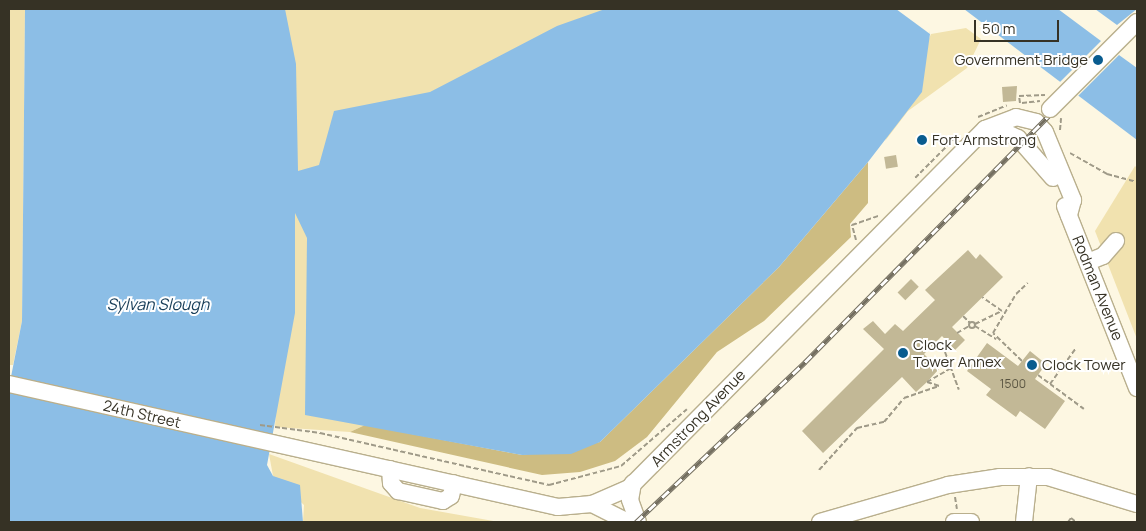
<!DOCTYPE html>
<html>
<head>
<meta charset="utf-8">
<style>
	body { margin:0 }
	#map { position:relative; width:1146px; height:531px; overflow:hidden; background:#fdf7e2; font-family:Manrope,sans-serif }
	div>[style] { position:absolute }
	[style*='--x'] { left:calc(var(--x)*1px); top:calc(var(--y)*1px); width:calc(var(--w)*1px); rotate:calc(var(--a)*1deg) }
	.green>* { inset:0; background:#f1e2af }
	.forest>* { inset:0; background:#cdbc82 }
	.water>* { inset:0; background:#8cbee6 }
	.pier>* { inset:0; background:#fdf7e2 }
	.building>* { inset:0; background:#c2b896; transform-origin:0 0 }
	.path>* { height:2px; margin-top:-1px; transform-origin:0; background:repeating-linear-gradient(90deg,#9f9a88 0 5px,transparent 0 7.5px) }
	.path>.ring { margin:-1px; padding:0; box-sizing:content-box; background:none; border:2px solid #9f9a88; border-radius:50% }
	.roads { filter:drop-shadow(1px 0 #b9af8d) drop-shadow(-1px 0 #b9af8d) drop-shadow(0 1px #b9af8d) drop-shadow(0 -1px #b9af8d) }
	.minor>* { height:16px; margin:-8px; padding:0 8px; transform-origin:8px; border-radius:8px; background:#fff }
	.rail>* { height:5px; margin-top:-2.5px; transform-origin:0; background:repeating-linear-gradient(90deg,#fff 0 9px,#736e5f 0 18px); box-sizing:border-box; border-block:1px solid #736e5f }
	.bridges { filter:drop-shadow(1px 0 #b9af8d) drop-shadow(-1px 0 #b9af8d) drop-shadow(0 1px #b9af8d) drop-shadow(0 -1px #b9af8d) }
	.minor-bridge>* { height:16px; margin:-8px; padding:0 8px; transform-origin:8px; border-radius:8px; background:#fff }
	.dots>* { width:14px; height:14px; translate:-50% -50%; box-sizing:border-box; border:2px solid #fff; border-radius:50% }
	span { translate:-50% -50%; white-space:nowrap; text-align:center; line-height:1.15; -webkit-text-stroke:4px #fff; paint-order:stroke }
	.number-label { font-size:12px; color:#595441 }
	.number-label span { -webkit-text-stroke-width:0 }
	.poi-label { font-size:15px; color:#363225 }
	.right { translate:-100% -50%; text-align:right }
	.left { translate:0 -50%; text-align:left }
	.street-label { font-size:15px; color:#363225 }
	.water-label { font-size:16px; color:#153b56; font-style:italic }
	.frame { position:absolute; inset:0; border:10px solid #363225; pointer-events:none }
	.scale { position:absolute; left:974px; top:20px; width:85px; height:22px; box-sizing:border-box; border:2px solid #363225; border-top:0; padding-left:6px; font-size:15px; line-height:18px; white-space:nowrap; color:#363225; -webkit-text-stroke:4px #fff; paint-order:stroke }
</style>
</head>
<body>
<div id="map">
	<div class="green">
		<i style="clip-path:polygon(9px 9px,25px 9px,22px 321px,13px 365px,9px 365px)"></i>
		<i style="clip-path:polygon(257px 9px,695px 9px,365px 425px,350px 432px,275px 427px,287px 211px,297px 172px)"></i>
		<i style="clip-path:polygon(966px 28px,981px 39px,967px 68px,908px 111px,885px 141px,931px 34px)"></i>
		<i style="clip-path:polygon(1135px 166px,1137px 168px,1137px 339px,1095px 231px)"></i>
		<i style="clip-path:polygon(269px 454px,420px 508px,499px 522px,303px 522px,304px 505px,273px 476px)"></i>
	</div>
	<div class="forest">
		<i style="clip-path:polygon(868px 162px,868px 203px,850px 224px,851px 237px,764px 321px,717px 352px,647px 437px,615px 461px,580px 472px,542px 475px,350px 432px,365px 425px,522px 455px,600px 442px,779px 267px)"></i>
	</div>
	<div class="water">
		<i style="clip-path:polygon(25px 9px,285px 9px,296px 64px,298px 171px,319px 165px,334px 111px,430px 92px,557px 26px,605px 9px,907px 9px,925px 20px,930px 34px,922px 92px,868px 162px,779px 267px,600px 442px,571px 454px,522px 455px,305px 415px,307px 238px,295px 213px,295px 313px,267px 465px,273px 476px,300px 485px,303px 522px,9px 522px,9px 387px,22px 321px)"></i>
		<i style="clip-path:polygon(964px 9px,1137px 9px,1137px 140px)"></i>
	</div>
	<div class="pier">
		<i style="clip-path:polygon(896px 9px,912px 9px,927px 18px,930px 34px)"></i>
		<i style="clip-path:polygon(1058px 9px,1095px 9px,1117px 25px,1137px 9px,1137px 68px,1119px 55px,1077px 97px,962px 10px,1059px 83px,1101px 41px)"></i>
	</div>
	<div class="building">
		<i style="clip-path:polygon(1017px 86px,1016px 101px,1003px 102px,1002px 87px)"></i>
		<i style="left:896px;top:155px;width:12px;height:12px;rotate:81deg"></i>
		<i style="clip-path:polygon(968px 250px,976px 259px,980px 254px,1003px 277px,952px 327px,965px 340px,955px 350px,942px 336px,924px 354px,939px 369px,927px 382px,916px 392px,902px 377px,823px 453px,802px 431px,884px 349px,863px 329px,873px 321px,885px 334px,895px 324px,903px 331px,935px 300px,925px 290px)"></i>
		<i style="left:911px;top:279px;width:11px;height:19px;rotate:45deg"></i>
		<i style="clip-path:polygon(987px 343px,1018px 366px,1030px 351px,1046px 364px,1035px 379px,1065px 401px,1045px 429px,1020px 411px,1016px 417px,986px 395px,991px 389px,967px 371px)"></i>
	</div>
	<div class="path">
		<i style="--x:1020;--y:103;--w:7;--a:-98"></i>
		<i style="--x:1019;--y:96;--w:26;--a:-2"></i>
		<i style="--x:1022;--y:103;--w:18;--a:-6"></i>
		<i style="--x:978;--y:117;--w:31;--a:-22"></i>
		<i style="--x:1060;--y:130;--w:12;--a:-85"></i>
		<i style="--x:1070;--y:153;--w:43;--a:29.6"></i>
		<i style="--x:1107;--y:174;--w:31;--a:15"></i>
		<i style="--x:915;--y:178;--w:55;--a:-45"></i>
		<i style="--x:856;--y:240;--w:16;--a:-105"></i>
		<i style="--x:852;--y:225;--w:28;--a:-19"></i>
		<i style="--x:963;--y:316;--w:10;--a:45"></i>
		<i class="ring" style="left:969px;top:322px;width:4px;height:4px"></i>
		<i style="--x:975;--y:324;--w:30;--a:-26"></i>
		<i style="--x:1002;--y:311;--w:24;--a:-145"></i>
		<i style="--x:975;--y:326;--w:25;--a:32"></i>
		<i style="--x:957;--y:333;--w:14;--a:-30"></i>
		<i style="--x:948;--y:342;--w:10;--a:107"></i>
		<i style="--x:945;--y:352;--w:40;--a:69.8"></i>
		<i style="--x:1022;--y:361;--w:40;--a:-136"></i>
		<i style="--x:993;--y:333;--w:45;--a:-59.5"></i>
		<i style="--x:1016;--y:294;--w:16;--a:-43"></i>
		<i style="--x:1038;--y:375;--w:57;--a:36.5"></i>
		<i style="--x:927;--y:382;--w:28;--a:-30"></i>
		<i style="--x:927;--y:382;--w:13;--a:18"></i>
		<i style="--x:1050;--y:384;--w:44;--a:-54.2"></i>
		<i style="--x:260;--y:425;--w:61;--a:7.6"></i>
		<i style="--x:320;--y:433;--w:235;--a:12.8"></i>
		<i style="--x:549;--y:485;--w:74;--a:-14.8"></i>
		<i style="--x:621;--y:466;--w:87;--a:-40.8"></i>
		<i style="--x:819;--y:470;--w:57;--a:-47.9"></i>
		<i style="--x:857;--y:428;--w:28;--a:-13"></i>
		<i style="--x:884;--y:422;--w:31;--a:-50"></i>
		<i style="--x:904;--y:398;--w:37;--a:-19"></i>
		<i style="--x:955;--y:497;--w:12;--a:81"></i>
		<i style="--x:1068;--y:522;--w:5;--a:-53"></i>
		<i style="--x:1071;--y:518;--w:6;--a:39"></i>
	</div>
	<div class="roads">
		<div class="minor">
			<i style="--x:985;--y:138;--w:21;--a:-17"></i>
			<i style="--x:1005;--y:132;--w:14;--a:25"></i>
			<i style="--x:1018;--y:138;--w:53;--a:48.8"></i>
			<i style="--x:1065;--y:206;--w:196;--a:68.4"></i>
			<i style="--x:1088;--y:262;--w:16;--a:-22"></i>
			<i style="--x:1103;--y:256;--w:20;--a:-49"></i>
			<i style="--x:9;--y:384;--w:563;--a:12.63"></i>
			<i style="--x:558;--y:507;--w:34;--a:-5"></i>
			<i style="--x:592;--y:504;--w:40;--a:-23.4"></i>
			<i style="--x:629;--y:488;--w:506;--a:-45.24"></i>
			<i style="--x:985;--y:129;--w:33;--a:-21"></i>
			<i style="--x:1016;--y:117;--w:21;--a:14"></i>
			<i style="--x:1036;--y:122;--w:13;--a:48"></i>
			<i style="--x:1045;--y:132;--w:74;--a:67.6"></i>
			<i style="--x:1073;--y:200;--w:16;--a:105"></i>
			<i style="--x:390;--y:469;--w:14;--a:86"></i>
			<i style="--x:391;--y:483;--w:11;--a:49"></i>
			<i style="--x:398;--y:491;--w:46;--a:12.5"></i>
			<i style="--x:443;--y:501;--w:9;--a:-32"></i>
			<i style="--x:451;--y:496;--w:13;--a:-77"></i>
			<i style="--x:633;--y:483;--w:17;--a:100"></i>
			<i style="--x:630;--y:500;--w:23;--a:70"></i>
			<i style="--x:592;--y:504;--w:40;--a:26.6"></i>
			<i style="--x:820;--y:522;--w:133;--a:-16.1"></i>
			<i style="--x:948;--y:485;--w:53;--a:-8.7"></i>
			<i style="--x:1000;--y:477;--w:48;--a:0"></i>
			<i style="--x:1048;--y:477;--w:93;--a:16.9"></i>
			<i style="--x:954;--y:522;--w:17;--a:0"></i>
			<i style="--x:1024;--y:522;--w:46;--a:-83.8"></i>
		</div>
	</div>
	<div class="rail">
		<i style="--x:636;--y:522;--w:233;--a:-43.4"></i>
		<i style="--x:805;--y:362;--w:472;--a:-45.3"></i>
	</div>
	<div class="bridges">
		<div class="minor-bridge">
			<i style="--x:1050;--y:109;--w:123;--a:-45"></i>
		</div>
	</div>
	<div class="dots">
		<i style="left:1098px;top:60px;background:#095c8f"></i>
		<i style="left:922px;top:140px;background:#095c8f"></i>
		<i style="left:903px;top:353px;background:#095c8f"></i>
		<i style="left:1032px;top:365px;background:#095c8f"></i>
	</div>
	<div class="number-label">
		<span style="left:1013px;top:384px">1500</span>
	</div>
	<div class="poi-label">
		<span class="right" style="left:1088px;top:60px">Government Bridge</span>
		<span class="left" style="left:932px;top:140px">Fort Armstrong</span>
		<span class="left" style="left:913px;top:353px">Clock<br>Tower Annex</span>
		<span class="left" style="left:1042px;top:365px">Clock Tower</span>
	</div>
	<div class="street-label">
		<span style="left:1098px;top:288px;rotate:68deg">Rodman Avenue</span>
		<span style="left:142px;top:414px;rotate:13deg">24th Street</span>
		<span style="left:698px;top:418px;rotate:-46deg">Armstrong Avenue</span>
	</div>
	<div class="water-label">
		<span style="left:158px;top:304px">Sylvan Slough</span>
	</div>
	<div class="frame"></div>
	<div class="scale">50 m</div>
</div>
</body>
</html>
